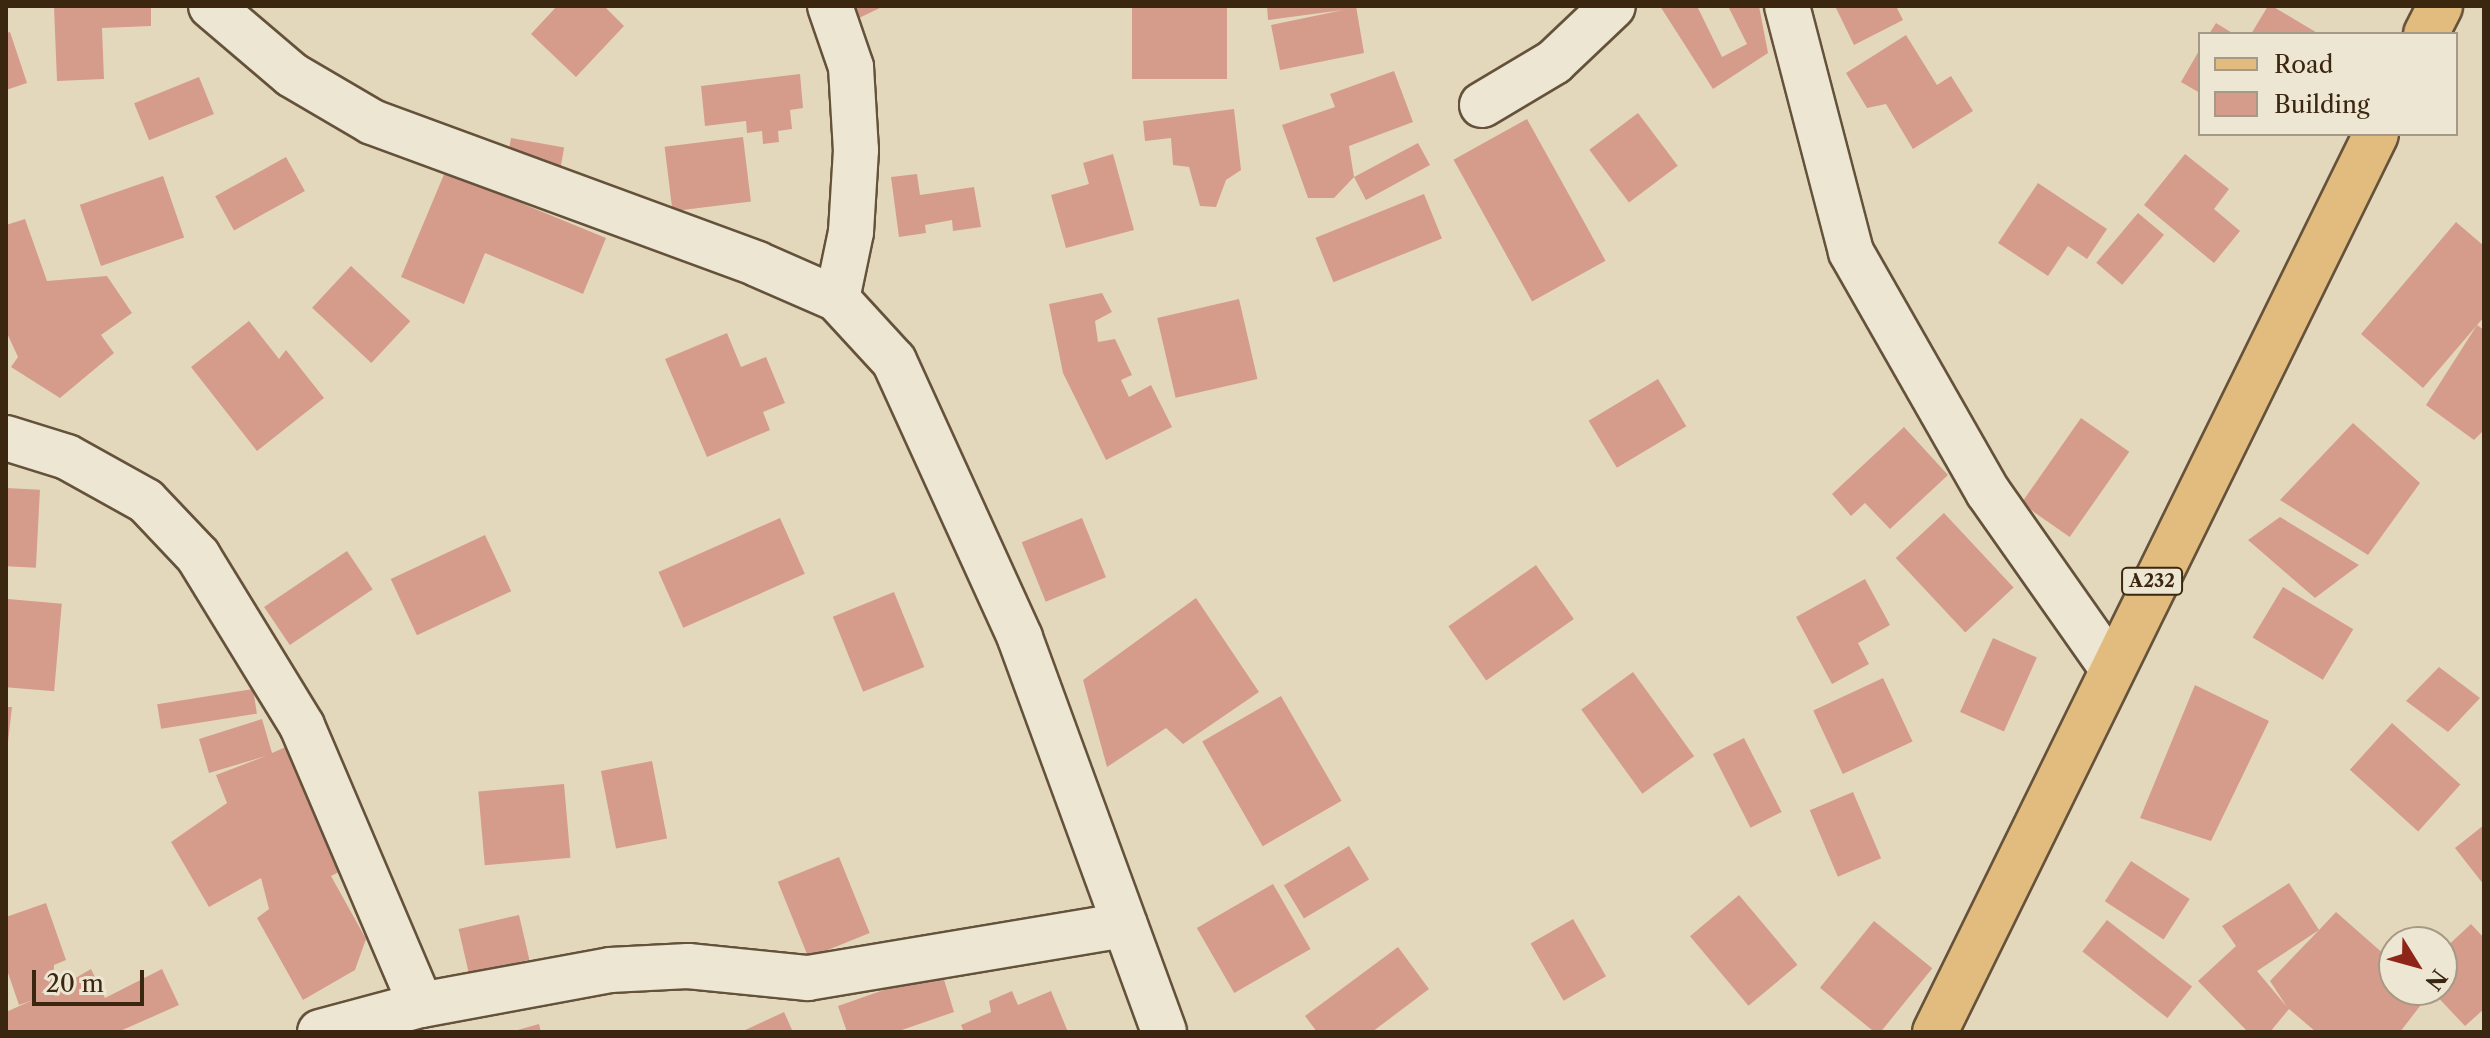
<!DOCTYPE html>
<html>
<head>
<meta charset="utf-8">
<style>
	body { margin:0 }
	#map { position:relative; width:2490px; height:1038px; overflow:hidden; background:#e4d8bc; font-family:"Libre Caslon Text",serif }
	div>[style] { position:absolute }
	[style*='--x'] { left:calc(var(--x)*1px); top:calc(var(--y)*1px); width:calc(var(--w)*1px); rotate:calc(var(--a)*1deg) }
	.building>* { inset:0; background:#d59c8c; transform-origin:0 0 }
	.roads { filter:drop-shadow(2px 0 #65523b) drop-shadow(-2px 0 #65523b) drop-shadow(0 2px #65523b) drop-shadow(0 -2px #65523b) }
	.minor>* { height:44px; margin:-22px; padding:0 22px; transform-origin:22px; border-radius:22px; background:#ede6d3 }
	.primary>* { height:44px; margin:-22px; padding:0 22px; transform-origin:22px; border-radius:22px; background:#e2bc7e }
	span { translate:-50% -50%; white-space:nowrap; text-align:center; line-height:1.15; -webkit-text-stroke:6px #ede6d3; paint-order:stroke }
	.shield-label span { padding:2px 6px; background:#ede6d3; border:2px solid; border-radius:6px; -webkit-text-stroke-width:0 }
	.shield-label { font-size:18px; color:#3b2610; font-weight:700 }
	.frame { position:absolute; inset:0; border:8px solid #3b2610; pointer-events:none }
	.legend { position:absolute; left:2198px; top:32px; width:260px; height:104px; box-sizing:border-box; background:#ede6d3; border:2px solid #a69985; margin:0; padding:10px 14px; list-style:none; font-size:24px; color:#3b2610 }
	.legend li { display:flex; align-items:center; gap:16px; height:40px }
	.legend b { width:40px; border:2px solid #a69985 }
	.north { position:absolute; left:2378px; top:926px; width:80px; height:80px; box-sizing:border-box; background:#ede6d3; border:2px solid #a69985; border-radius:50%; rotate:127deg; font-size:22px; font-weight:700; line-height:32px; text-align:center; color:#3b2610 }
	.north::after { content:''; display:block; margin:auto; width:28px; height:36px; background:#8f2418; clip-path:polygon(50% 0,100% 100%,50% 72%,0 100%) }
	.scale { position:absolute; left:32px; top:970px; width:112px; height:36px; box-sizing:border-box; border:4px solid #3b2610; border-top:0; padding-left:10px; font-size:24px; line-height:28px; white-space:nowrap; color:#3b2610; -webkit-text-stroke:6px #ede6d3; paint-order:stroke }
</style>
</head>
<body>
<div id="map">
	<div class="building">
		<i style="clip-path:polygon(81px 6px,151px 6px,151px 26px,102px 28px,104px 79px,57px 81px,54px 7px)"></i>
		<i style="clip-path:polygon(557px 6px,604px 6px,624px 26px,576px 77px,531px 34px)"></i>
		<i style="clip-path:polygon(851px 6px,884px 6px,857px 19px)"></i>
		<i style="left:1132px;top:6px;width:95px;height:73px"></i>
		<i style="clip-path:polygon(1267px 6px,1356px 6px,1364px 53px,1280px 70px,1271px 25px,1343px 10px,1268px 20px)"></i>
		<i style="clip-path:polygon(1660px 6px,1697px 6px,1722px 57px,1747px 44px,1728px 6px,1759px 6px,1768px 53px,1713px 89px)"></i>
		<i style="clip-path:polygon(1835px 6px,1896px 6px,1903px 20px,1854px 45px)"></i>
		<i style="clip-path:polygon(2268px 6px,2272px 6px,2319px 34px,2251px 34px)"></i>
		<i style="clip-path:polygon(2216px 23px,2234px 34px,2209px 34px)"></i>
		<i style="clip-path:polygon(10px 32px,27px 83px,6px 90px,6px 33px)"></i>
		<i style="clip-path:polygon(1906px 35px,1937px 85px,1951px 76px,1973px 111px,1913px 149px,1886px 104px,1867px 108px,1846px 73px)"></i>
		<i style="clip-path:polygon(2200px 49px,2200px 93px,2181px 82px)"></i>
		<i style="clip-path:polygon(1394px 71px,1413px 122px,1349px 146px,1354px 177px,1418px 143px,1430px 165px,1366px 200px,1354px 177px,1334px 198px,1308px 198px,1282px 125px,1335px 107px,1330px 94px)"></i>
		<i style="clip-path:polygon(800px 74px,803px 108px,790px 110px,792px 129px,778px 131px,779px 142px,763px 144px,762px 131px,747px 133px,746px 121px,705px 126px,701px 86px)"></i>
		<i style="left:199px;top:77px;width:40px;height:70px;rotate:68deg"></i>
		<i style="clip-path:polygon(1234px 109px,1241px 170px,1226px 180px,1216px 207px,1200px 206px,1189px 167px,1173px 165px,1171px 138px,1145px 141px,1143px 121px)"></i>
		<i style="left:1638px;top:113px;width:66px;height:61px;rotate:53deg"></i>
		<i style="left:1527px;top:119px;width:162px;height:84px;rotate:61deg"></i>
		<i style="left:743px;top:137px;width:65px;height:79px;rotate:83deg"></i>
		<i style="left:511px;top:138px;width:54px;height:26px;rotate:10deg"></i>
		<i style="clip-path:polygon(1113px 154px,1134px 230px,1066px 248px,1051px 195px,1089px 184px,1083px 163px)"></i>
		<i style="clip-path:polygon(2185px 154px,2229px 189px,2214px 209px,2240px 231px,2214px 263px,2144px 205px)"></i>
		<i style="left:286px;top:157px;width:39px;height:81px;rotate:61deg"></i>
		<i style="clip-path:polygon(445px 172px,606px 238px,583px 294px,485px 253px,464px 304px,401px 277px)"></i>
		<i style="clip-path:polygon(917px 174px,920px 195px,974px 187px,981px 227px,953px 231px,952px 220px,925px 225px,926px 233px,899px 237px,891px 177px)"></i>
		<i style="left:163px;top:176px;width:65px;height:88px;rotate:71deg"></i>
		<i style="clip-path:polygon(2038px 183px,2107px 229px,2087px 259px,2068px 246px,2048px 276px,1998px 243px)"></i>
		<i style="left:1424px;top:194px;width:48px;height:117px;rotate:68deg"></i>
		<i style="left:2138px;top:213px;width:34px;height:65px;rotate:40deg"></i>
		<i style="clip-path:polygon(25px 219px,47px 281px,107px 276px,132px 313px,101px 335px,114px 353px,60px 398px,11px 367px,18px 357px,6px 331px,6px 225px)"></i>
		<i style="clip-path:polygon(2456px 222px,2484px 246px,2484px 317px,2423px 388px,2361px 334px)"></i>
		<i style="left:351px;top:266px;width:81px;height:57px;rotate:43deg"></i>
		<i style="clip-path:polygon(1102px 293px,1112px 312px,1095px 321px,1098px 342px,1115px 339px,1132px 375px,1121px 380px,1129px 397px,1151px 385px,1172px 427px,1106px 460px,1063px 373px,1049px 304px)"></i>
		<i style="left:1239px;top:299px;width:82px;height:84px;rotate:77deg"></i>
		<i style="clip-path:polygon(249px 321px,279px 359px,286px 350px,324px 398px,257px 451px,191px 367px)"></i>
		<i style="clip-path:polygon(2477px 325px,2484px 330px,2484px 430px,2474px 440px,2426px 405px)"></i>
		<i style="clip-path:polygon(727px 333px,741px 367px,766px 357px,785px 403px,763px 412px,770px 430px,707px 457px,665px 359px)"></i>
		<i style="left:1658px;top:379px;width:55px;height:81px;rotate:59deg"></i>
		<i style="left:2081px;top:418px;width:59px;height:104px;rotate:35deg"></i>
		<i style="clip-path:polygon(2353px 423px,2420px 483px,2368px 555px,2280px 500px)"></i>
		<i style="clip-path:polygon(1904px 427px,1948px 475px,1890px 529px,1865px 503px,1851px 516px,1832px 494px)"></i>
		<i style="left:6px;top:488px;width:34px;height:78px;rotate:3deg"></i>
		<i style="left:1944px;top:513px;width:102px;height:66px;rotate:47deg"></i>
		<i style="clip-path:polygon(2280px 517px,2359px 565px,2315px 598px,2248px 540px)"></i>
		<i style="left:780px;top:518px;width:61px;height:133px;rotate:66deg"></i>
		<i style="left:1082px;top:518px;width:64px;height:65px;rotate:68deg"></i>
		<i style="left:485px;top:535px;width:62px;height:104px;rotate:65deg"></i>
		<i style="left:347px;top:551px;width:46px;height:100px;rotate:56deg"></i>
		<i style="left:1536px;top:565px;width:66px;height:107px;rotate:55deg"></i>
		<i style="clip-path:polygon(1865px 579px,1890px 625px,1858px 643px,1869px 664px,1832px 684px,1796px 617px)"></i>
		<i style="left:2283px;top:587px;width:82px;height:59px;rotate:31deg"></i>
		<i style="left:894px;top:592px;width:81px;height:66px;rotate:68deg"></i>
		<i style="clip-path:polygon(1196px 598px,1259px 692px,1183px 744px,1166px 728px,1107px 767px,1083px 680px)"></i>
		<i style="left:8px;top:599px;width:54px;height:88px;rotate:5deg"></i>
		<i style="left:1993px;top:638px;width:48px;height:81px;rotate:24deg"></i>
		<i style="clip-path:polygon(2439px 667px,2480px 698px,2448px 732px,2406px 701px)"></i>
		<i style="left:1633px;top:672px;width:104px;height:64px;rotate:54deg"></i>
		<i style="left:1883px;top:678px;width:70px;height:77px;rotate:65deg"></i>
		<i style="clip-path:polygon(2195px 685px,2269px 721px,2211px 841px,2140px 818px)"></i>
		<i style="left:253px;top:689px;width:25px;height:97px;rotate:81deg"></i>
		<i style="left:1281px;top:696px;width:121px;height:91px;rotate:60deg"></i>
		<i style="clip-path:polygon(6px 707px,12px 707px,8px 742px,6px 742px)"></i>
		<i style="clip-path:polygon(262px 719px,272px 753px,288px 746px,343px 870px,331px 876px,366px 939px,355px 970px,303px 1000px,257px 918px,269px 909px,261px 878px,209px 907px,171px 842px,227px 803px,216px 775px,266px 756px,209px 773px,199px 739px)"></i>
		<i style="left:2392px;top:723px;width:92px;height:63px;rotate:42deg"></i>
		<i style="left:1744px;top:738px;width:83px;height:35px;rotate:63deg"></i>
		<i style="left:652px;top:761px;width:79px;height:52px;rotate:79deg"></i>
		<i style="left:564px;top:784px;width:74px;height:86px;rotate:85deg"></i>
		<i style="left:1853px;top:792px;width:72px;height:47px;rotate:67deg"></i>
		<i style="clip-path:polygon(2484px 825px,2484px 885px,2455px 848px)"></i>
		<i style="left:1349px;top:846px;width:39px;height:76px;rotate:59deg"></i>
		<i style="left:839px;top:857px;width:82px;height:66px;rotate:68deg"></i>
		<i style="left:2131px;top:861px;width:70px;height:48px;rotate:33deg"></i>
		<i style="clip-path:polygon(2289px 883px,2319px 930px,2257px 971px,2287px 1007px,2270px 981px,2321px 928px,2336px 912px,2394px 963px,2394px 990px,2420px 990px,2427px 997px,2400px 1032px,2316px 1032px,2289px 1009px,2270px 1032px,2248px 1032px,2198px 981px,2236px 946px,2222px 926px)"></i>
		<i style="left:1273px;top:884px;width:75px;height:88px;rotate:60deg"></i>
		<i style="left:1739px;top:895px;width:91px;height:64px;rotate:50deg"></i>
		<i style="clip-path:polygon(46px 903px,66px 960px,54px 965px,53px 991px,91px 969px,105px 998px,162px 969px,179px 1005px,118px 1032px,6px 1032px,6px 1012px,33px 1000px,19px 1005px,6px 967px,6px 917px)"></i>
		<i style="left:519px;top:915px;width:46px;height:62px;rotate:77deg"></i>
		<i style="left:1573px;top:919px;width:66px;height:49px;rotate:60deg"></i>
		<i style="left:2107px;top:920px;width:108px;height:40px;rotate:38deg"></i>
		<i style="left:1874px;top:921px;width:75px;height:86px;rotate:39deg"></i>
		<i style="clip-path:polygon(2471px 924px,2484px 938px,2484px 1009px,2465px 1026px,2431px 990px,2442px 990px,2442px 951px)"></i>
		<i style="clip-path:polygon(1398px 947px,1429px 989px,1372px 1032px,1317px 1032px,1305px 1016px)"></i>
		<i style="clip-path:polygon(941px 970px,954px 1012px,896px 1032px,847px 1032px,838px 1006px)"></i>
		<i style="clip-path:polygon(1012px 991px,1018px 1005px,1051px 991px,1068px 1032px,964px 1032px,961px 1025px,991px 1012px,989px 1001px)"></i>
		<i style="clip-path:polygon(784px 1012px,793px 1032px,741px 1032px)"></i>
		<i style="clip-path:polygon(539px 1024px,541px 1032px,514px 1032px,514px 1031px)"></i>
	</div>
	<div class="roads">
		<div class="minor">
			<i style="--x:211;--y:6;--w:106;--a:40.4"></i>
			<i style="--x:292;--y:75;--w:93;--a:30.4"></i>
			<i style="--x:372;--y:122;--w:410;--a:20.2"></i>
			<i style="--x:757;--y:264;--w:87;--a:23.6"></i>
			<i style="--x:837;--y:299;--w:84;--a:47.4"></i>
			<i style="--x:894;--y:361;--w:304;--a:65.5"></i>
			<i style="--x:1020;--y:638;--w:419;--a:69.9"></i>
			<i style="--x:830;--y:6;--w:65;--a:71"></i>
			<i style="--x:851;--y:67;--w:83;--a:86.6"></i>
			<i style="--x:856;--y:150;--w:82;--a:93.5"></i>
			<i style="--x:851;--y:232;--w:68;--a:101.8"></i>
			<i style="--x:1787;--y:6;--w:254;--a:75.4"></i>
			<i style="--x:1851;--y:252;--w:276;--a:60.3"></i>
			<i style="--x:1988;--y:492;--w:214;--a:54.9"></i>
			<i style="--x:1482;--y:105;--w:84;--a:-30.8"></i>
			<i style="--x:1554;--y:62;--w:81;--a:-43.5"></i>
			<i style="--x:6;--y:438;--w:64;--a:17.3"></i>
			<i style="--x:67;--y:457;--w:90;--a:29.1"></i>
			<i style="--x:146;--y:501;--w:76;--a:46.6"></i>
			<i style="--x:198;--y:556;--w:199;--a:58.5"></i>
			<i style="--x:302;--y:726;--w:303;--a:66.9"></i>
			<i style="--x:320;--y:1032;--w:105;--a:-15"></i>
			<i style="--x:421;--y:1005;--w:192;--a:-10.5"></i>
			<i style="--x:610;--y:970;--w:78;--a:-2.9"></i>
			<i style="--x:688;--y:966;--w:121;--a:5.7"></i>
			<i style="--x:808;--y:978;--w:321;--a:-9.5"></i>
		</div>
		<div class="primary">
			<i style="--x:2426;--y:34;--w:31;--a:-63"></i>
			<i style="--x:1935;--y:1032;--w:1000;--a:-63.84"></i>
		</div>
	</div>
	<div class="shield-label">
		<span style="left:2152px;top:581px">A232</span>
	</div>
	<div class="frame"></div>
	<ul class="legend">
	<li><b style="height:10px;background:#e2bc7e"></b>Road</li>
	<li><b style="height:22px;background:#d59c8c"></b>Building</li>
	</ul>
	<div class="north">N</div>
	<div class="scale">20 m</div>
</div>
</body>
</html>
